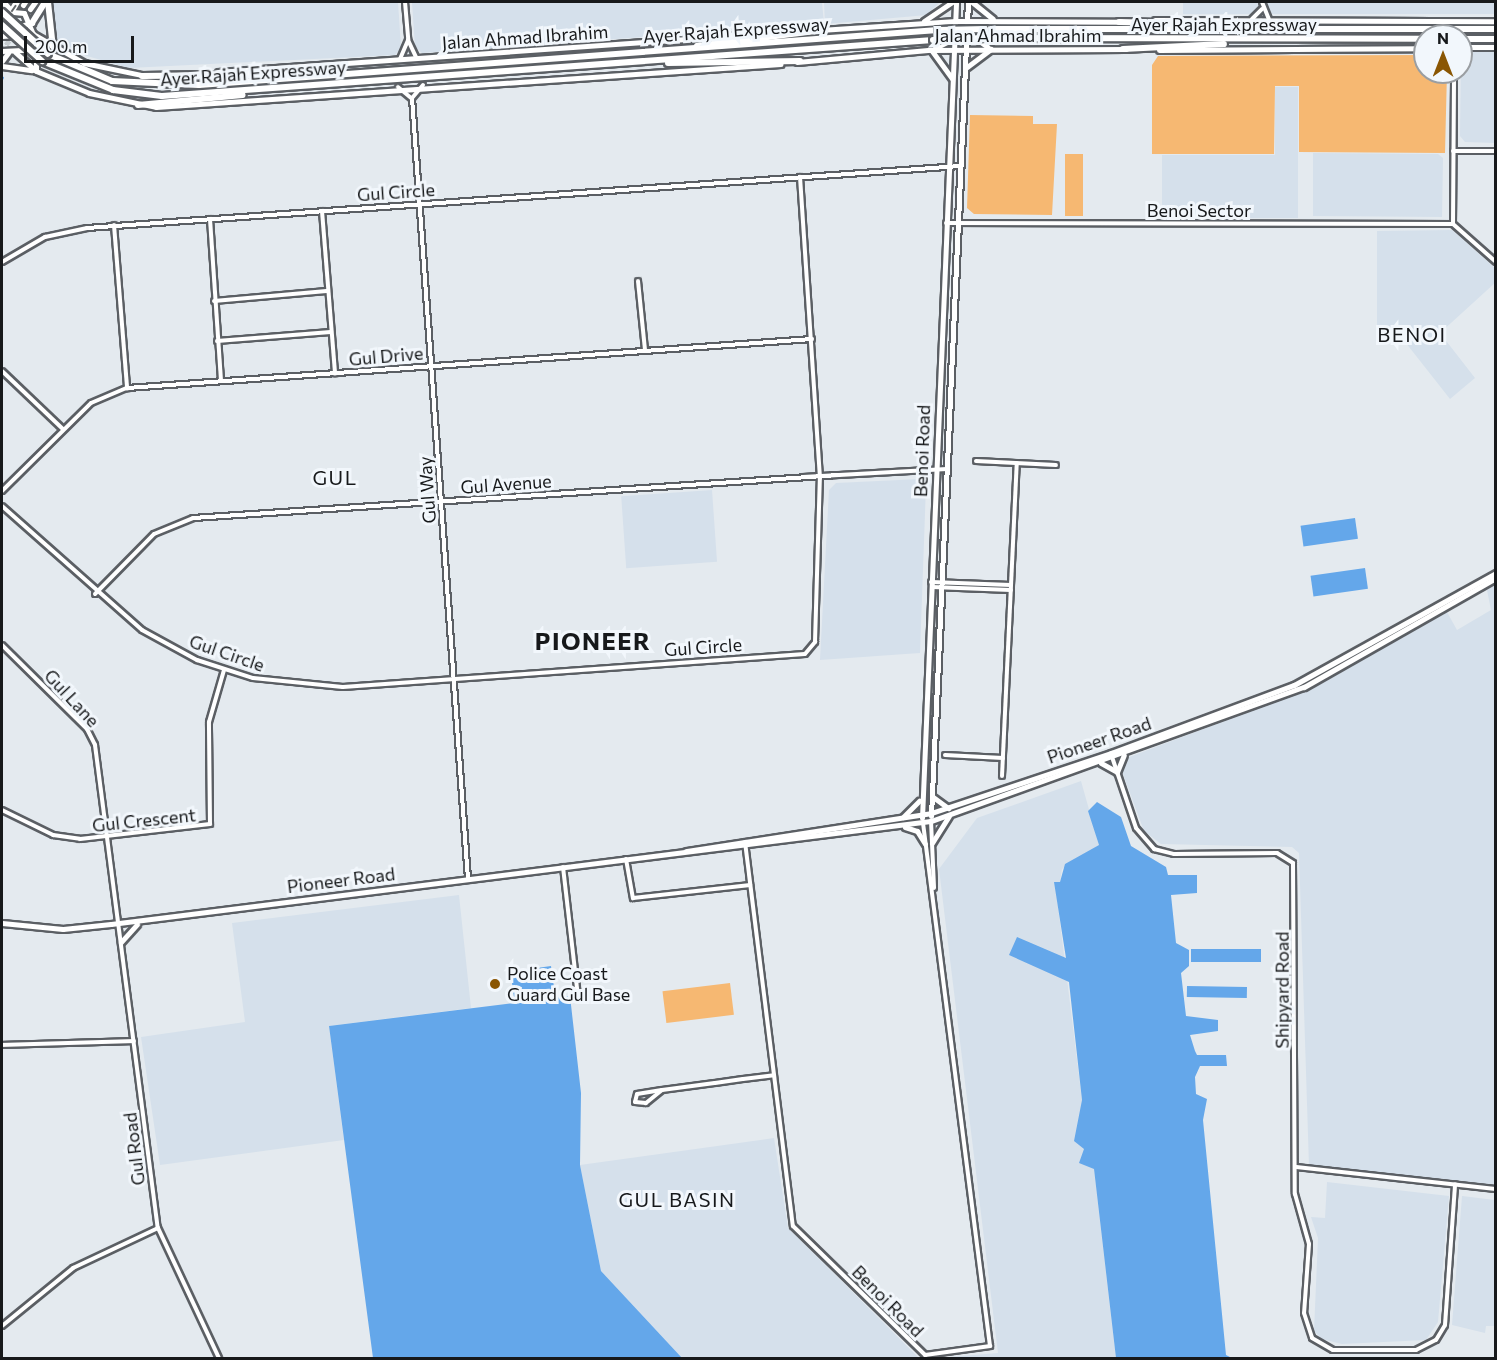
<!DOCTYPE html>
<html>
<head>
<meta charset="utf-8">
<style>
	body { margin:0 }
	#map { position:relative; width:1497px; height:1360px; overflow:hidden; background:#e4eaef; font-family:Commissioner,sans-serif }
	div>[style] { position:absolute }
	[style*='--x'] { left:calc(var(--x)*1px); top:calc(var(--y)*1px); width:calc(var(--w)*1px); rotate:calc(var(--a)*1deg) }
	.built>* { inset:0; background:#d5e0eb; transform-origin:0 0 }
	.green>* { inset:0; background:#f6b872; transform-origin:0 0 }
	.water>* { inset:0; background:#64a7ea; transform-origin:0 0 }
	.stream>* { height:1.5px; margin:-0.75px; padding:0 0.75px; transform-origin:0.75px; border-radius:0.75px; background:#64a7ea }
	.major-tunnel>* { height:5px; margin-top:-2.5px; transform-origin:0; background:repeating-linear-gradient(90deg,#c5cbcf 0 5px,transparent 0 7.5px) }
	.roads { filter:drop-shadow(2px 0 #5b5f64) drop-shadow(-2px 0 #5b5f64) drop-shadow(0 2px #5b5f64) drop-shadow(0 -2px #5b5f64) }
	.minor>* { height:4px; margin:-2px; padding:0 2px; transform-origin:2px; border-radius:2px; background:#fff }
	.major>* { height:5px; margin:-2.5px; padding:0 2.5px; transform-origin:2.5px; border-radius:2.5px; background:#fff }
	.highway>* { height:6px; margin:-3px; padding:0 3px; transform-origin:3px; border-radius:3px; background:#fff }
	.rail>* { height:1.5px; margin-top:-0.75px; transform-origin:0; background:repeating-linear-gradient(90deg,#64686b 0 8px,transparent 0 16px) }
	.bridges { filter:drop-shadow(2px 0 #5b5f64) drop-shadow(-2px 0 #5b5f64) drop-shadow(0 2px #5b5f64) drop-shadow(0 -2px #5b5f64) }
	.highway-bridge>* { height:6px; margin:-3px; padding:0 3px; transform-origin:3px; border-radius:3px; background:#fff }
	.dots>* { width:16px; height:16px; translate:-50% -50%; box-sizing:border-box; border:3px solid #f2f7fc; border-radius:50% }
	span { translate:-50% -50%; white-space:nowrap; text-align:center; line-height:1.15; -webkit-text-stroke:6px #f2f7fc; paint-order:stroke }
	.street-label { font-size:18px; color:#17191b }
	.poi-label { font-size:18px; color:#17191b }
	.left { translate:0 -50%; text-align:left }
	.neighbourhood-label { font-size:20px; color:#17191b; letter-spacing:1.5px }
	.district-label { font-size:24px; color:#17191b; font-weight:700; letter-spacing:1.5px }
	.frame { position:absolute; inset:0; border:3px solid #17191b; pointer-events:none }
	.north { position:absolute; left:1413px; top:24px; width:60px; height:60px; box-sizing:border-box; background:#f2f7fc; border:2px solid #9a9ea2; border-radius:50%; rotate:0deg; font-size:16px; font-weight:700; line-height:24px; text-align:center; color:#17191b }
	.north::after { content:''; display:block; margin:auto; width:21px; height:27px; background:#8a5603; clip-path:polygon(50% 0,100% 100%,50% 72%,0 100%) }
	.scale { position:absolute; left:24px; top:36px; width:110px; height:27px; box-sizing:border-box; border:3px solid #17191b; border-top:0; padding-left:8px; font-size:18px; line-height:21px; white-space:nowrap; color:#17191b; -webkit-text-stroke:4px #f2f7fc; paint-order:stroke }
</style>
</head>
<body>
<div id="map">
	<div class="built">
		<i style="clip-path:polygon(53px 2px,398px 2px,401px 48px,395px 55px,129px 68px,87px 56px,52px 38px,48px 8px)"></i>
		<i style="clip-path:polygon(412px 2px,822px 2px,824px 24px,422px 53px,415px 47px)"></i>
		<i style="clip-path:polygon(824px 2px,940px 2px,927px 15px,825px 24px)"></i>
		<i style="left:1183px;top:2px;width:313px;height:12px"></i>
		<i style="clip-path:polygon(1468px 51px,1495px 52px,1495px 143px,1465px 142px,1460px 136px,1461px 57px)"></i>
		<i style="clip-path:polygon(1275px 87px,1298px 87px,1298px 218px,1162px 218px,1162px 155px,1275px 155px)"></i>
		<i style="clip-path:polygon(1313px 153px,1438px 154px,1443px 158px,1442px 217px,1313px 216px)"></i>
		<i style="clip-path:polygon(1452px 230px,1495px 268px,1496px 282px,1440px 333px,1475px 378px,1450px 399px,1402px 338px,1377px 336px,1377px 231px)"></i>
		<i style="clip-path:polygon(920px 479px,926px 485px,920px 653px,820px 660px,829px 490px,836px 483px)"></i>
		<i style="left:712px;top:490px;width:72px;height:91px;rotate:86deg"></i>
		<i style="clip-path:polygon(1495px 585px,1495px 1187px,1309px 1166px,1299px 853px,1292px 847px,1161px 844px,1144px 831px,1120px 766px,1124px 759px,1306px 690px,1447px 612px,1457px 630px,1491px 610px,1487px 590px)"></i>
		<i style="clip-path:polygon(1081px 781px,1099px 845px,1062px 869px,1060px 882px,1055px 882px,1082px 1100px,1079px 1129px,1094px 1169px,1116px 1358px,938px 1358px,998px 1353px,939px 869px,977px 818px)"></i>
		<i style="clip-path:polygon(459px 895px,471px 1008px,329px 1026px,344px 1140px,160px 1165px,141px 1037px,245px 1022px,232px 923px)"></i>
		<i style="clip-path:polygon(774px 1138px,788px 1228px,919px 1358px,682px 1358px,601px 1271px,580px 1165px)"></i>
		<i style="clip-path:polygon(1327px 1182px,1449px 1196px,1438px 1322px,1426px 1340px,1342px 1344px,1322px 1339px,1314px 1331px,1318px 1238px,1311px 1217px,1325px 1218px)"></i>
		<i style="clip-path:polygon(1462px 1196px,1495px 1200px,1495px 1326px,1486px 1326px,1485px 1333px,1452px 1325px)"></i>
	</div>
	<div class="green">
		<i style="clip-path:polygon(1425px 55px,1425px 72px,1447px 72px,1445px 153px,1299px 152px,1299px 86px,1275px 86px,1274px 154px,1152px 154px,1152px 65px,1158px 56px)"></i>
		<i style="clip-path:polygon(970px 115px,1033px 116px,1033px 124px,1057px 124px,1052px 215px,974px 214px,967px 208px)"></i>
		<i style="left:1065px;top:154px;width:18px;height:62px"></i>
		<i style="left:730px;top:983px;width:32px;height:68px;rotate:83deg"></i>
	</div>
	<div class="water">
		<i style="left:1355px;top:518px;width:21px;height:55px;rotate:82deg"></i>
		<i style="left:1365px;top:568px;width:21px;height:55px;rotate:82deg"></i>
		<i style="clip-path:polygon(1097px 802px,1121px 817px,1131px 846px,1166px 867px,1168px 875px,1197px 875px,1197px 893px,1171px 895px,1176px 943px,1189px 950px,1189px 966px,1181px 973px,1186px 1016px,1218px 1020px,1218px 1031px,1190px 1035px,1195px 1051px,1197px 1055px,1226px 1055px,1227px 1066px,1200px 1066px,1195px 1077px,1196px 1094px,1207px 1099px,1203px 1120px,1226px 1355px,1232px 1358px,1116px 1358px,1094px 1169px,1079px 1163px,1084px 1149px,1074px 1141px,1082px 1100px,1069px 982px,1009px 955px,1017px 937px,1066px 958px,1054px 882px,1060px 882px,1065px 864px,1099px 845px,1088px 811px)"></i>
		<i style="left:1191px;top:949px;width:70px;height:13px"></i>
		<i style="left:551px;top:966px;width:27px;height:41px;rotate:82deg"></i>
		<i style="left:1187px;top:986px;width:60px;height:11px;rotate:1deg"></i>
		<i style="clip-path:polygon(570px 996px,581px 1093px,580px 1165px,601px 1271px,682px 1358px,373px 1358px,329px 1026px)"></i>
	</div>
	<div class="stream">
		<i style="--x:2;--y:80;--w:2;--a:-63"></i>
	</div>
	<div class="major-tunnel">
		<i style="--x:2;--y:35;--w:37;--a:-55"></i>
		<i style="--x:2;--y:51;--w:50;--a:-56.3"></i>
	</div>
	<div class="roads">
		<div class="minor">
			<i style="--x:405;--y:2;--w:38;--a:85"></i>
			<i style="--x:408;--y:40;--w:19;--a:65"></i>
			<i style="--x:1262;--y:2;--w:18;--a:68"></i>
			<i style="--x:1252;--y:19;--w:14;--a:-45"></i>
			<i style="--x:400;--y:59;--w:21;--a:-67"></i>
			<i style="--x:423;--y:85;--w:17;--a:130"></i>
			<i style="--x:412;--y:98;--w:783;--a:85.9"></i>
			<i style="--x:398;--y:87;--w:17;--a:40"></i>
			<i style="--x:1453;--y:151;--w:43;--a:0"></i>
			<i style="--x:322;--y:211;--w:163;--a:85.4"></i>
			<i style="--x:210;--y:219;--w:162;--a:86.1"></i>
			<i style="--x:946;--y:223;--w:507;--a:0.11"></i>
			<i style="--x:1453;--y:224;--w:57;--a:41.5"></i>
			<i style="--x:1453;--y:224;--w:152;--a:-89.6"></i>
			<i style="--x:114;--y:225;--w:164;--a:85.4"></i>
			<i style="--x:2;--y:262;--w:50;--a:-30.2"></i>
			<i style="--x:45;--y:237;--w:43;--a:-12.1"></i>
			<i style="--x:87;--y:228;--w:875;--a:-4.06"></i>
			<i style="--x:638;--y:281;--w:69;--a:84.2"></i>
			<i style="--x:214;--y:301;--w:113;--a:-5.1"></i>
			<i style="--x:217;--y:341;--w:114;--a:-4.5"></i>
			<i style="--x:2;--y:371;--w:84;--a:43.6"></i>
			<i style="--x:976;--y:461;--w:80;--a:2.9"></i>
			<i style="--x:803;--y:477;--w:144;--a:-3.2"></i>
			<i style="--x:2;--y:491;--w:125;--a:-44.7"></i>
			<i style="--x:91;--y:403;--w:39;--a:-23"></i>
			<i style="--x:127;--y:388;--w:687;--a:-4.09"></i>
			<i style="--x:2;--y:506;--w:187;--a:41.5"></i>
			<i style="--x:142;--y:630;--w:63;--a:28.6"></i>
			<i style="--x:197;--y:660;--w:59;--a:17.8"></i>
			<i style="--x:253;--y:678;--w:90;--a:5.7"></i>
			<i style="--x:343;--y:687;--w:463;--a:-4.1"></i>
			<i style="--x:805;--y:654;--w:16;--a:-50"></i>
			<i style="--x:815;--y:642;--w:164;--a:-88.3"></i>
			<i style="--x:820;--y:478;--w:302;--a:-93.8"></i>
			<i style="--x:931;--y:582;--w:80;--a:2.1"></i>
			<i style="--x:932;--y:587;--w:79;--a:2.2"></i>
			<i style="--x:95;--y:594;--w:84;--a:-45.5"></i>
			<i style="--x:154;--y:534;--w:42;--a:-22.3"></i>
			<i style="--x:193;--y:518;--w:647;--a:-3.81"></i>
			<i style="--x:2;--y:645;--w:120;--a:44.7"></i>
			<i style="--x:87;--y:729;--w:18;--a:63"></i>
			<i style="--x:95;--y:745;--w:487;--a:82.6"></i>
			<i style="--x:158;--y:1228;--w:144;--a:64.9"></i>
			<i style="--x:1111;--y:754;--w:78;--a:71.3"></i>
			<i style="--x:1136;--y:828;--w:28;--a:49"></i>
			<i style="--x:1154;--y:849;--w:21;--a:14"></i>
			<i style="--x:1174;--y:854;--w:103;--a:-0.6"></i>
			<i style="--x:1277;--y:853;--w:19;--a:32"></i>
			<i style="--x:1293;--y:863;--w:331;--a:89.7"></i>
			<i style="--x:1295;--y:1194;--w:52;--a:74.4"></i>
			<i style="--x:1309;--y:1244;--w:69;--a:94.1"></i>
			<i style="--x:1304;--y:1313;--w:26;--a:72"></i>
			<i style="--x:1312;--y:1338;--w:24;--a:30"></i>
			<i style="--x:1333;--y:1350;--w:83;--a:0"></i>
			<i style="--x:1416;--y:1350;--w:22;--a:-27"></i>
			<i style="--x:1436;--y:1340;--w:17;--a:-59"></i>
			<i style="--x:1445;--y:1325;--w:141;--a:-85.9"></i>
			<i style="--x:945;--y:755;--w:58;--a:3"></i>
			<i style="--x:1002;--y:776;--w:313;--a:-87.3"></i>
			<i style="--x:2;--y:810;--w:57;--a:26.1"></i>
			<i style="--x:53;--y:835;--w:27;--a:8"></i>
			<i style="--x:80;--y:839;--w:131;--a:-6.6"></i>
			<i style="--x:210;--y:824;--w:102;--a:-90.6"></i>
			<i style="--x:209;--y:722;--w:54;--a:-73.9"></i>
			<i style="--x:931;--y:821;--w:67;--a:87.4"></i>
			<i style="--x:745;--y:842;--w:387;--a:82.9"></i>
			<i style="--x:793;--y:1226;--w:185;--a:44.3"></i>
			<i style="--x:925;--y:1355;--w:66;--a:-7.9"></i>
			<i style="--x:990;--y:1346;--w:527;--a:-97.3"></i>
			<i style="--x:626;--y:859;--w:40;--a:80"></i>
			<i style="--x:633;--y:898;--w:118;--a:-6.3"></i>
			<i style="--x:563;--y:867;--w:131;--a:83.4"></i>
			<i style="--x:2;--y:1045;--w:132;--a:-1.7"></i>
			<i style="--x:662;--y:1090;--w:21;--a:141"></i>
			<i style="--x:646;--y:1103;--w:11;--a:-175"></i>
			<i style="--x:635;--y:1102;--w:8;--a:-76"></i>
			<i style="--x:637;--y:1094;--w:25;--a:-9"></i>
			<i style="--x:662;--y:1090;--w:53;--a:-7.5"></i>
			<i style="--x:715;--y:1083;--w:28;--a:-8"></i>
			<i style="--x:743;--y:1079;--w:31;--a:-7"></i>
			<i style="--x:1296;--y:1167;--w:201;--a:6.3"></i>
			<i style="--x:2;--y:1326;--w:92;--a:-39.2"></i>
			<i style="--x:73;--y:1268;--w:94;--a:-25.2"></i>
		</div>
		<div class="major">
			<i style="--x:972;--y:2;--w:27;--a:39"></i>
			<i style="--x:23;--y:5;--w:4;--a:-56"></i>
			<i style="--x:30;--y:9;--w:9;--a:-54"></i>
			<i style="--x:2;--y:11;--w:22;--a:5"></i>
			<i style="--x:24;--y:13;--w:23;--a:67"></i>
			<i style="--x:33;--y:34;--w:19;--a:125"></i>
			<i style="--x:22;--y:50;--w:20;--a:177"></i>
			<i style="--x:1155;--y:20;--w:341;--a:0.2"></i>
			<i style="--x:924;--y:21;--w:34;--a:-34"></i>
			<i style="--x:959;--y:27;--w:35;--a:35"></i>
			<i style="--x:2;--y:30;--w:31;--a:-13"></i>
			<i style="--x:820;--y:30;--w:136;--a:-3.8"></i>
			<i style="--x:956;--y:21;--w:166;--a:0.3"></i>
			<i style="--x:2;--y:36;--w:31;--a:-4"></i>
			<i style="--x:33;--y:34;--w:59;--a:29.6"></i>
			<i style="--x:84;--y:63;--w:63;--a:11.8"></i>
			<i style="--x:1461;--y:47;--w:35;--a:0"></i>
			<i style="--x:935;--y:48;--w:20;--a:-27"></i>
			<i style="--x:1159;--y:50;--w:266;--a:-0.4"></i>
			<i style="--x:932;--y:51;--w:34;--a:54"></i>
			<i style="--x:15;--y:52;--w:28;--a:42"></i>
			<i style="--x:36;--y:71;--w:57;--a:22.5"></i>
			<i style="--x:89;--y:93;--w:68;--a:11.8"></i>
			<i style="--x:156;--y:107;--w:626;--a:-3.94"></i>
			<i style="--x:2;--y:61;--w:10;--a:-53"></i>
			<i style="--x:797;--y:62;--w:134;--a:-5.2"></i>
			<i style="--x:930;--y:50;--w:196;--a:-0.3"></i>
			<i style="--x:2;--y:66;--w:30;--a:8"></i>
			<i style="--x:967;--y:67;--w:30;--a:-37"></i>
			<i style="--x:36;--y:70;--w:17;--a:-90"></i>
			<i style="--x:36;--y:53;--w:9;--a:-27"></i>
			<i style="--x:218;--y:72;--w:584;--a:-4.02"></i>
			<i style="--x:1101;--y:763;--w:18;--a:29"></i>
			<i style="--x:1117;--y:772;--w:18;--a:-68"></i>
			<i style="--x:933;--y:797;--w:19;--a:36"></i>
			<i style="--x:931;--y:816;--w:815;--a:-87.4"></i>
			<i style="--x:903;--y:817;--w:23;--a:-45"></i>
			<i style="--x:922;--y:818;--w:817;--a:-87.61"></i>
			<i style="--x:905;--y:827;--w:13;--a:18"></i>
			<i style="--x:917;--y:831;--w:15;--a:58"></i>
			<i style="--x:932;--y:843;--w:32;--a:-58"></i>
			<i style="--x:686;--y:851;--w:248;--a:-8.8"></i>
			<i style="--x:931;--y:813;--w:190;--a:-18.4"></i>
			<i style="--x:1111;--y:753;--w:195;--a:-20.4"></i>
			<i style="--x:1294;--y:685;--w:231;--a:-29"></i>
			<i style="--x:2;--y:923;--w:61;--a:5.6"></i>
			<i style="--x:63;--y:929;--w:48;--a:-5.9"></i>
			<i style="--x:111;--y:924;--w:826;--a:-7.16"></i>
			<i style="--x:931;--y:821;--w:396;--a:-19.8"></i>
			<i style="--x:1304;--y:687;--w:221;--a:-29.6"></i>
			<i style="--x:121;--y:942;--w:24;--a:-48"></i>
		</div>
		<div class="highway">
			<i style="--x:3;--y:2;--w:9;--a:49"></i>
			<i style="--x:48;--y:2;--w:46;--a:83.8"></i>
			<i style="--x:13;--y:9;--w:8;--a:-60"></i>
			<i style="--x:1119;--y:22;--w:120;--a:1.4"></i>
			<i style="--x:32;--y:23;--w:25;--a:-58"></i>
			<i style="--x:985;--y:29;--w:511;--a:0"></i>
			<i style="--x:985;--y:38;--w:440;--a:0.1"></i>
			<i style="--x:1461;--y:39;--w:35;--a:0"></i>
			<i style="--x:697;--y:46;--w:127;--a:-7.2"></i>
			<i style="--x:1123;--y:49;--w:101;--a:-2.8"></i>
			<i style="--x:48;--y:54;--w:69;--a:22.9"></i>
			<i style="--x:112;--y:81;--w:87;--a:2.6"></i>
			<i style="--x:199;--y:85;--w:741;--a:-4.26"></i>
			<i style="--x:42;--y:61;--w:77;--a:22.2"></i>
			<i style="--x:113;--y:90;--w:49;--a:7"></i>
			<i style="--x:162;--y:96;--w:773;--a:-4.15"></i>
			<i style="--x:668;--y:63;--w:132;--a:-0.9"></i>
			<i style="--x:142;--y:76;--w:161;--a:-0.7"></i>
			<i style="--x:138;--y:105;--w:105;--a:-5.4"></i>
		</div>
	</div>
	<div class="rail">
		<i style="--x:2;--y:25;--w:28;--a:-55"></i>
	</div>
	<div class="bridges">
		<div class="highway-bridge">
			<i style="--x:2;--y:12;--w:62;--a:42.4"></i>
			<i style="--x:2;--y:25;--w:54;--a:42"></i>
			<i style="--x:938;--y:30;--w:47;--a:-1.2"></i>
			<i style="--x:933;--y:40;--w:52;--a:-2.2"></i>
		</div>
	</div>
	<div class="dots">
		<i style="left:495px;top:984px;background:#8a5603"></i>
	</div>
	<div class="street-label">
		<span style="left:1224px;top:24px">Ayer Rajah Expressway</span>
		<span style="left:736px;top:30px;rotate:-4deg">Ayer Rajah Expressway</span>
		<span style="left:1018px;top:35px">Jalan Ahmad Ibrahim</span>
		<span style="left:525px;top:37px;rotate:-4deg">Jalan Ahmad Ibrahim</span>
		<span style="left:253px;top:73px;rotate:-4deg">Ayer Rajah Expressway</span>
		<span style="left:396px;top:192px;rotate:-4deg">Gul Circle</span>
		<span style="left:1199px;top:210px">Benoi Sector</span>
		<span style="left:386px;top:356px;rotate:-5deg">Gul Drive</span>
		<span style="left:922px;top:451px;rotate:-88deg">Benoi Road</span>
		<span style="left:506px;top:484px;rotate:-4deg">Gul Avenue</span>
		<span style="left:427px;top:490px;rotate:-94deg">Gul Way</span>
		<span style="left:703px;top:647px;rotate:-4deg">Gul Circle</span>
		<span style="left:227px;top:653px;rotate:19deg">Gul Circle</span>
		<span style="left:72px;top:698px;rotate:47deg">Gul Lane</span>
		<span style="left:1099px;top:740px;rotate:-19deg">Pioneer Road</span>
		<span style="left:144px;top:820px;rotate:-6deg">Gul Crescent</span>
		<span style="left:341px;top:880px;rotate:-7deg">Pioneer Road</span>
		<span style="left:1282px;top:990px;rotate:-90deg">Shipyard Road</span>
		<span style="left:134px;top:1149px;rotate:-97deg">Gul Road</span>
		<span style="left:888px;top:1301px;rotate:45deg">Benoi Road</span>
	</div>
	<div class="poi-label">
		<span class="left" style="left:507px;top:984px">Police Coast<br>Guard Gul Base</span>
	</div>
	<div class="neighbourhood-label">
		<span style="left:1412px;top:334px">BENOI</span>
		<span style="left:335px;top:477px">GUL</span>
		<span style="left:677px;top:1199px">GUL BASIN</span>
	</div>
	<div class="district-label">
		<span style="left:593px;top:641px">PIONEER</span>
	</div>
	<div class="frame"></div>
	<div class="north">N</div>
	<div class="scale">200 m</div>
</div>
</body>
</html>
